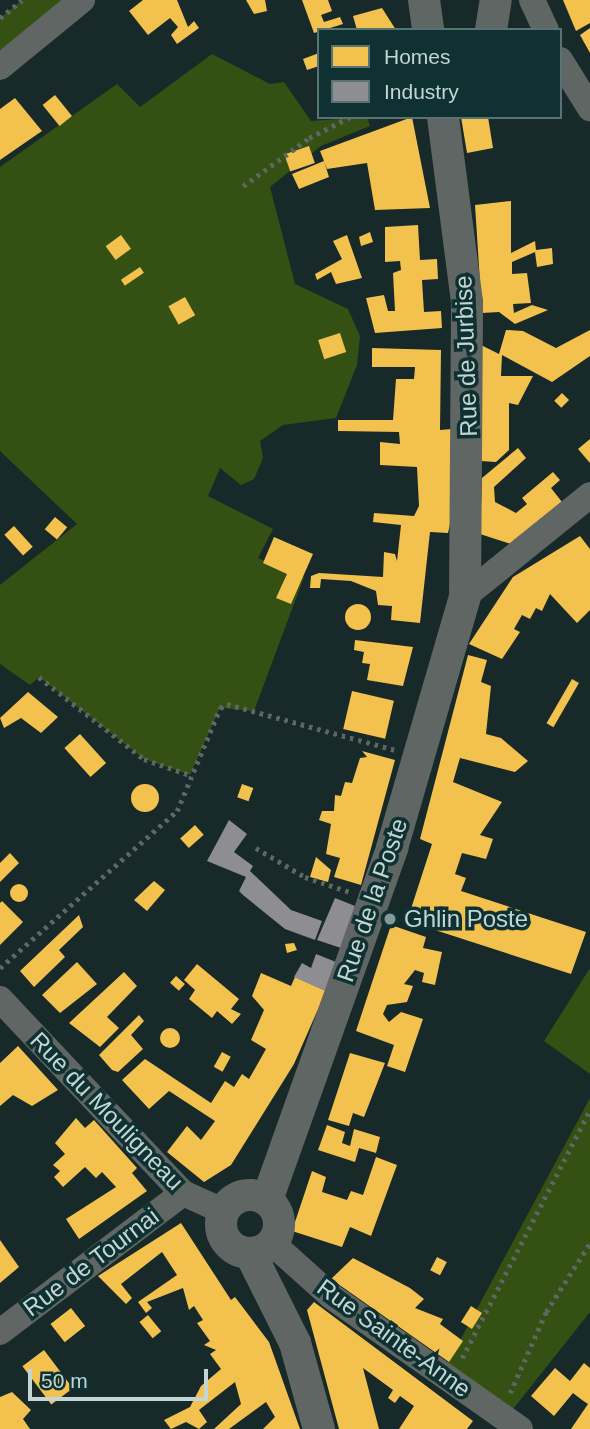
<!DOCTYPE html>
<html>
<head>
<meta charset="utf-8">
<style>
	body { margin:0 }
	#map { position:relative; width:590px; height:1429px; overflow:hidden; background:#172929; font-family:Arial,sans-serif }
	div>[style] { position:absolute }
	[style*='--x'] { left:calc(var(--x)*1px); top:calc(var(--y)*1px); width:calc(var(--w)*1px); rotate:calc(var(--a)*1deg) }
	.green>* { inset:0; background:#345012 }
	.homes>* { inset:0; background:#f2c14e; transform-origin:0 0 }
	.round { border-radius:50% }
	.industry>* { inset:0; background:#8d8d92 }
	.path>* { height:4.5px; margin-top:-2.25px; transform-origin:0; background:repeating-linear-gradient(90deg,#5e6665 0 3.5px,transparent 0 8.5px) }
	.minor>* { height:26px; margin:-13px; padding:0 13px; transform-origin:13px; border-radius:13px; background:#606664 }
	.tertiary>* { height:32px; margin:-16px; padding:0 16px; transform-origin:16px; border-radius:16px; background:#606664 }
	.tertiary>.ring { margin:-16px; padding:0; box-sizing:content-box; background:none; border:32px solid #606664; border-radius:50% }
	.dots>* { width:19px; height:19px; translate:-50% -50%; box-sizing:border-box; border:4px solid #0f3131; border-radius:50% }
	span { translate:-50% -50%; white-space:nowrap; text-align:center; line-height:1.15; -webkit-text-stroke:7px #0f3131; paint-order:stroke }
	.street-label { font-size:24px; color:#c3d5d5 }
	.poi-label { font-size:24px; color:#c3d5d5 }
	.left { translate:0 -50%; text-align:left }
	.legend { position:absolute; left:317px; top:28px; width:245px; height:91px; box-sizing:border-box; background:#0f3131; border:2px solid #577373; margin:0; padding:9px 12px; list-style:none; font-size:21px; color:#c3d5d5 }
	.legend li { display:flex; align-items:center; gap:14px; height:35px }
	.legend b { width:35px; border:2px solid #577373 }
	.scale { position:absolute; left:28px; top:1369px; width:180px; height:32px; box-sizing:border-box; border:4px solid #c3d5d5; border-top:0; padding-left:9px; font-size:21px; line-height:24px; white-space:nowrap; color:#c3d5d5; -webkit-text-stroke:5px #0f3131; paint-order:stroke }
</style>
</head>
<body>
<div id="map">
	<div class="green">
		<i style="clip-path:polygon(22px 0,82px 0,0 67px,0 18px)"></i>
		<i style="clip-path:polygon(212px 54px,270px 84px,284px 82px,311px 121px,367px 117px,370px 126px,321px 146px,270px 187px,295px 284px,348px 309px,360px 336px,357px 365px,336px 418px,283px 425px,260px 441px,263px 458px,254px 479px,241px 485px,220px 468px,208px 496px,273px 529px,258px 558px,304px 577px,254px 711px,220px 708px,190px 775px,144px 759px,39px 677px,30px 685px,0 664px,0 585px,77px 524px,0 451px,0 167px,117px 84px,140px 107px)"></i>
		<i style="clip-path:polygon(590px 968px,590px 1074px,544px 1041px)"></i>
		<i style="clip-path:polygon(590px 1098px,590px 1312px,506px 1418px,442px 1374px)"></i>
	</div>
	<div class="homes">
		<i style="clip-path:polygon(143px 0,177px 0,188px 27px,194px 21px,199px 28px,177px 44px,171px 35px,178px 27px,170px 18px,148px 35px,129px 11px)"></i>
		<i style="clip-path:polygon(246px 0,265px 0,267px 11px,254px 14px)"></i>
		<i style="clip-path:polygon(302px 0,328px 0,332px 11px,321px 15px,324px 22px,340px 17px,343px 24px,314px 33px)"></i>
		<i style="clip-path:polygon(563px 0,590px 0,590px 23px,576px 31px)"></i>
		<i style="clip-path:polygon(382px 8px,396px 30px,357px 30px,353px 16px)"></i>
		<i style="clip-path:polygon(590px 28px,590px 53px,580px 35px)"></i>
		<i style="clip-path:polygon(319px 53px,319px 66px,307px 70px,303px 59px)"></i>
		<i style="left:55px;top:95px;width:27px;height:16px;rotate:51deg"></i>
		<i style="clip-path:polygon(15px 98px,42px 131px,0 160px,0 109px)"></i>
		<i style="clip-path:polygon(412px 117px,430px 208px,375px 210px,367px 163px,327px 169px,324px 161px,329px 177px,299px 189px,292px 174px,324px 161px,320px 151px)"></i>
		<i style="clip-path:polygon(461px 117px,488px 117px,493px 148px,467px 153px)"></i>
		<i style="left:309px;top:146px;width:18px;height:26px;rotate:71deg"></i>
		<i style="clip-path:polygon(511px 201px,511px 253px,535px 241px,536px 250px,552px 248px,553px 264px,537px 267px,535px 252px,512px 262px,512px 274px,527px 273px,531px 303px,513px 304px,514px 313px,532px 305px,548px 310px,515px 324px,499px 312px,482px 313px,475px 205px)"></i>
		<i style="clip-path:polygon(418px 225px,420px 260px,437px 259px,438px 279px,422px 280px,424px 312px,441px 311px,442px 328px,375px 333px,366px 298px,384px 295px,388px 311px,395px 311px,393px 273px,401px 270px,400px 261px,385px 262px,385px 227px)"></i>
		<i style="clip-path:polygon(370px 232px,373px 242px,361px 246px,359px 237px)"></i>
		<i style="left:121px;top:235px;width:17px;height:19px;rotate:54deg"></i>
		<i style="clip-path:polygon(347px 235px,362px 278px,336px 284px,331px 272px,317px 280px,315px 274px,342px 259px,333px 241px)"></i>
		<i style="left:140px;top:267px;width:7px;height:23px;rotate:56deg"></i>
		<i style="left:185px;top:297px;width:21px;height:19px;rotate:61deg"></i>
		<i style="clip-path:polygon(506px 330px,523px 331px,556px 348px,590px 330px,590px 356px,552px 382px,502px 355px,501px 376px,533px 376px,518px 405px,509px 403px,509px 450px,496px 462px,481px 461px,481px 345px,499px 354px)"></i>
		<i style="left:340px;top:333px;width:20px;height:23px;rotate:72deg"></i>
		<i style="clip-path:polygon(372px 348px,441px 350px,440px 430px,452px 429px,452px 515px,448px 533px,430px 532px,420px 623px,391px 620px,392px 606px,378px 605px,376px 591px,351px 581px,321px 579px,320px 588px,310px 588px,311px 576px,319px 573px,383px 577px,384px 552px,395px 554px,397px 561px,401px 525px,373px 522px,374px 513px,414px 516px,419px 506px,417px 467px,380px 465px,380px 442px,400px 444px,399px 432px,338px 431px,338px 420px,393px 420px,396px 379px,414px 379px,415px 367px,372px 367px)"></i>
		<i style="left:562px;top:393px;width:10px;height:11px;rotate:45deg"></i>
		<i style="clip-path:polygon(590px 439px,590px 463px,578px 449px)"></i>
		<i style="clip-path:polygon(518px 448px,526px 458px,494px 487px,495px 502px,516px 513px,527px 504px,522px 498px,553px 472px,560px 480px,551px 488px,562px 502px,511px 544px,480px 534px,482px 478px)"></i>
		<i style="left:55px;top:517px;width:16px;height:16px;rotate:40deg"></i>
		<i style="left:14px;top:526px;width:28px;height:13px;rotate:48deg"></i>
		<i style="clip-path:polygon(580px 536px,590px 549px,590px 610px,577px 623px,550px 594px,542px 611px,536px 608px,530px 619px,522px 615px,514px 629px,520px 632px,502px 659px,469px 644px,513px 577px)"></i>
		<i style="clip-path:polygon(274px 537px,313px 554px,291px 604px,276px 598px,287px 574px,263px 563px)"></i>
		<i class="round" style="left:345px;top:604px;width:26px;height:26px"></i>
		<i style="clip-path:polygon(355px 640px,413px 647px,403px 686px,367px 680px,370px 664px,362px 663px,364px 652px,354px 650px)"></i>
		<i style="clip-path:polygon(468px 655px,487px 660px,481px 682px,491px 686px,486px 734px,501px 738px,528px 761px,515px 772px,460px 758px,453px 782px,502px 802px,480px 835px,493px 839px,486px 859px,462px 853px,455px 874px,466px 878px,461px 891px,586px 932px,571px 974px,407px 921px,432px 844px,420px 839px)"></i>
		<i style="left:572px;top:679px;width:8px;height:51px;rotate:30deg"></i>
		<i style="left:352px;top:691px;width:43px;height:39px;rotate:13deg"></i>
		<i style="clip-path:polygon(28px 692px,58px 717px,41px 733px,21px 718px,4px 728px,0 718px)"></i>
		<i style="left:80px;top:734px;width:39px;height:21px;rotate:48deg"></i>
		<i style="clip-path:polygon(362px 751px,395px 760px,361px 885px,334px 877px,340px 858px,326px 854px,331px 824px,319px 820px,322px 811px,334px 811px,335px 795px,341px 796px,345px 782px,352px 783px,360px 758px,367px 757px)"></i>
		<i style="left:242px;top:784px;width:12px;height:14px;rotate:20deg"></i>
		<i class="round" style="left:131px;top:784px;width:28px;height:28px"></i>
		<i style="left:195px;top:825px;width:13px;height:20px;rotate:48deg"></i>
		<i style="clip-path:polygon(10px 853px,19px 863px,0 882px,0 863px)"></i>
		<i style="clip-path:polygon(316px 857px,331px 870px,328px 882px,310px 877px)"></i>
		<i style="clip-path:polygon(154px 881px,165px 890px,147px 911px,134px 900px)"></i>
		<i class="round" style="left:10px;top:884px;width:18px;height:18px"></i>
		<i style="clip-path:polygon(2px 901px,23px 922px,0 945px,0 903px)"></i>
		<i style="clip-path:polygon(79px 915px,83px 927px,59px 950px,65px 957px,34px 987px,20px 971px)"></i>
		<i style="clip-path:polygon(391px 925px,426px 937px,423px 948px,442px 952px,435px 985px,422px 982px,424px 973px,415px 970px,404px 984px,413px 986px,407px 1002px,387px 1005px,383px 1014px,389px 1022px,401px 1012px,423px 1019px,405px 1072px,387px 1066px,394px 1045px,356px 1031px)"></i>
		<i style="clip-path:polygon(294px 943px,297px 950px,287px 953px,285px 944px)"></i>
		<i style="clip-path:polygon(77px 962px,97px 984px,60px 1013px,42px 995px)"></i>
		<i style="clip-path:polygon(197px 964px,239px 999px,231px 1009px,241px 1014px,232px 1024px,217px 1011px,212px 1018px,189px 999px,195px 990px,184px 980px)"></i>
		<i style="clip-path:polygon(124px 972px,137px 986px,107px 1017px,119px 1028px,100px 1047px,69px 1023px)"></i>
		<i style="clip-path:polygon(261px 973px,291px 986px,295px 977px,326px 991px,294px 1064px,231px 1165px,204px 1182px,167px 1152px,187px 1126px,201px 1140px,215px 1121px,169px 1091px,149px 1109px,122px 1080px,145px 1059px,211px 1103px,225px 1081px,234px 1087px,242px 1074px,249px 1079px,266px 1049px,251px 1040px,264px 1010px,252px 996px)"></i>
		<i style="left:176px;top:976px;width:12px;height:9px;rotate:42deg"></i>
		<i style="clip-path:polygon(139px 1015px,144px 1021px,131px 1035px,143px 1049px,118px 1072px,112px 1070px,99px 1055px)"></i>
		<i class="round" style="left:160px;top:1028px;width:20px;height:20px"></i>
		<i style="clip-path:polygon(18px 1046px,58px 1090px,32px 1106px,13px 1095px,0 1106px,0 1063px)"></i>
		<i style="left:222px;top:1052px;width:10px;height:17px;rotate:29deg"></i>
		<i style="clip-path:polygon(350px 1053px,385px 1063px,364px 1117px,353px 1113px,349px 1126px,328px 1120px)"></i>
		<i style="clip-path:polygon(76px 1118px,85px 1128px,94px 1120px,137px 1168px,132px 1173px,147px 1191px,79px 1239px,66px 1219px,116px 1187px,102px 1172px,96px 1178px,85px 1167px,63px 1187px,54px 1177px,60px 1171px,53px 1165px,65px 1154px,55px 1143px)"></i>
		<i style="clip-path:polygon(327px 1125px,345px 1132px,342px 1143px,350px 1146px,354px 1129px,380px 1137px,376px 1153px,359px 1148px,355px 1162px,318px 1150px)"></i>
		<i style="clip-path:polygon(376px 1157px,397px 1165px,371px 1236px,350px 1227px,342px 1247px,292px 1231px,312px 1171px,326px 1177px,322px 1192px,347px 1200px,351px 1191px,363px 1195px)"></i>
		<i style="clip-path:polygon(181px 1223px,231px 1300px,235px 1297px,269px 1342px,300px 1429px,263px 1429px,275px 1417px,266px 1402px,229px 1429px,214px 1429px,241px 1404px,235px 1382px,199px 1410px,207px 1422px,199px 1429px,186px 1422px,171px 1429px,164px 1420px,190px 1407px,201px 1386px,221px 1369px,210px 1354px,216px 1350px,204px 1345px,210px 1341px,197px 1323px,203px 1320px,194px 1306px,189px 1310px,183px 1288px,147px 1302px,152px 1308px,146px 1313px,138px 1302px,177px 1275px,162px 1252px,121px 1284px,132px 1298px,126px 1304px,98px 1276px)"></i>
		<i style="clip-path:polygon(0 1240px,19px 1267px,0 1283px)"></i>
		<i style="left:437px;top:1257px;width:11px;height:15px;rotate:27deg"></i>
		<i style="clip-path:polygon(353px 1258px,410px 1288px,424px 1299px,415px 1308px,443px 1319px,440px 1324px,463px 1341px,449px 1362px,331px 1279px)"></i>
		<i style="clip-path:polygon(314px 1302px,473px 1421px,467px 1429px,399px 1429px,414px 1406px,400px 1396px,395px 1403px,388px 1398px,393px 1390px,363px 1368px,379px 1429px,339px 1429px,307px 1310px)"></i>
		<i style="left:471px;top:1306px;width:13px;height:19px;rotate:32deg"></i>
		<i style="left:71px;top:1308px;width:23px;height:26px;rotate:52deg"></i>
		<i style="left:148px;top:1315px;width:21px;height:11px;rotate:51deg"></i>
		<i style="left:44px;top:1350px;width:48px;height:27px;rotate:53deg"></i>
		<i style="clip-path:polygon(584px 1363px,590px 1368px,590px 1429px,571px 1429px,588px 1404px,582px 1400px,573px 1393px,554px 1416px,531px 1396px,555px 1368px,570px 1381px)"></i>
		<i style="clip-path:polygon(12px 1392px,31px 1410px,23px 1419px,30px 1429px,0 1429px,0 1397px)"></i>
	</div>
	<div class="industry">
		<i style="clip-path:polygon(229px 820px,247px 834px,234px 852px,253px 866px,250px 871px,291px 910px,322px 921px,315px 940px,285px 929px,243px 895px,239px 891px,246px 877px,207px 861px)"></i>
		<i style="clip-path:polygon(335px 898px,355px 906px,341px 948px,317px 940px)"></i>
		<i style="clip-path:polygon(316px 954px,336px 962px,326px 991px,294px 977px,302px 963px,311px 968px)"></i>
	</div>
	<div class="path">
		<i style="--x:0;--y:18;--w:28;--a:-39"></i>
		<i style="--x:243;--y:186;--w:82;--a:-36"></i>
		<i style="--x:309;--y:138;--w:46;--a:-27.1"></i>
		<i style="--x:39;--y:677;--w:133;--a:38"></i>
		<i style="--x:144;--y:759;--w:49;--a:19.2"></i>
		<i style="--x:256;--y:848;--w:57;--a:30.6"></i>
		<i style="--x:305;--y:877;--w:47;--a:18.4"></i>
		<i style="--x:0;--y:968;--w:237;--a:-41.6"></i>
		<i style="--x:177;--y:811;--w:112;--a:-67.3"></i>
		<i style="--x:220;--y:708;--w:8;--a:-30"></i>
		<i style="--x:227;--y:704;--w:174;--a:15.3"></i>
		<i style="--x:462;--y:1358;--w:279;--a:-62.7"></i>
		<i style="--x:510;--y:1393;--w:89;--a:-66"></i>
		<i style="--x:546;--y:1312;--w:82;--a:-57.5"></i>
	</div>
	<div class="minor">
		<i style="--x:532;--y:0;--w:33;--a:65"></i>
		<i style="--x:560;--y:60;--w:57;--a:58"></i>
		<i style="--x:0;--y:67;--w:106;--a:-39.3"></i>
		<i style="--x:465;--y:596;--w:161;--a:-38.9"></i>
		<i style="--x:0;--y:999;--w:267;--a:46.7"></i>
		<i style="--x:183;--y:1193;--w:44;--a:24.2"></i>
		<i style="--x:272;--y:1243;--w:79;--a:41.9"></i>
		<i style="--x:331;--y:1296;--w:231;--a:35.1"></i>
		<i style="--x:0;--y:1332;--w:230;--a:-37.2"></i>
	</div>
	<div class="tertiary">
		<i style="--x:424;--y:0;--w:30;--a:82"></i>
		<i style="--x:491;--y:30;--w:30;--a:-81"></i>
		<i class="ring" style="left:221px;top:1195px;width:26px;height:26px"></i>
		<i style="--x:267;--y:1200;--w:374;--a:-70.4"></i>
		<i style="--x:392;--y:848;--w:262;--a:-73.8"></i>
		<i style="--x:465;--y:596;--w:294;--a:-89.6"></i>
		<i style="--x:467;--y:302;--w:187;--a:-97.4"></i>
		<i style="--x:250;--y:1253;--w:101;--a:63.4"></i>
		<i style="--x:295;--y:1343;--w:89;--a:74.4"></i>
	</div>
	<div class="dots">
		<i style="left:390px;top:919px;background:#879999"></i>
	</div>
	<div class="street-label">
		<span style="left:466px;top:356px;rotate:-92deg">Rue de Jurbise</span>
		<span style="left:372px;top:900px;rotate:-71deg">Rue de la Poste</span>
		<span style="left:107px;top:1111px;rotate:46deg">Rue du Mouligneau</span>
		<span style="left:91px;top:1262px;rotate:-37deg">Rue de Tournai</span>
		<span style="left:394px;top:1338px;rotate:36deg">Rue Sainte-Anne</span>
	</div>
	<div class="poi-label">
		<span class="left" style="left:404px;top:919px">Ghlin Poste</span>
	</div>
	<ul class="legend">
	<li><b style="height:19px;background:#f2c14e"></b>Homes</li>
	<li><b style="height:19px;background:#8d8d92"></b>Industry</li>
	</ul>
	<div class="scale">50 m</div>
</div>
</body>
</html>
